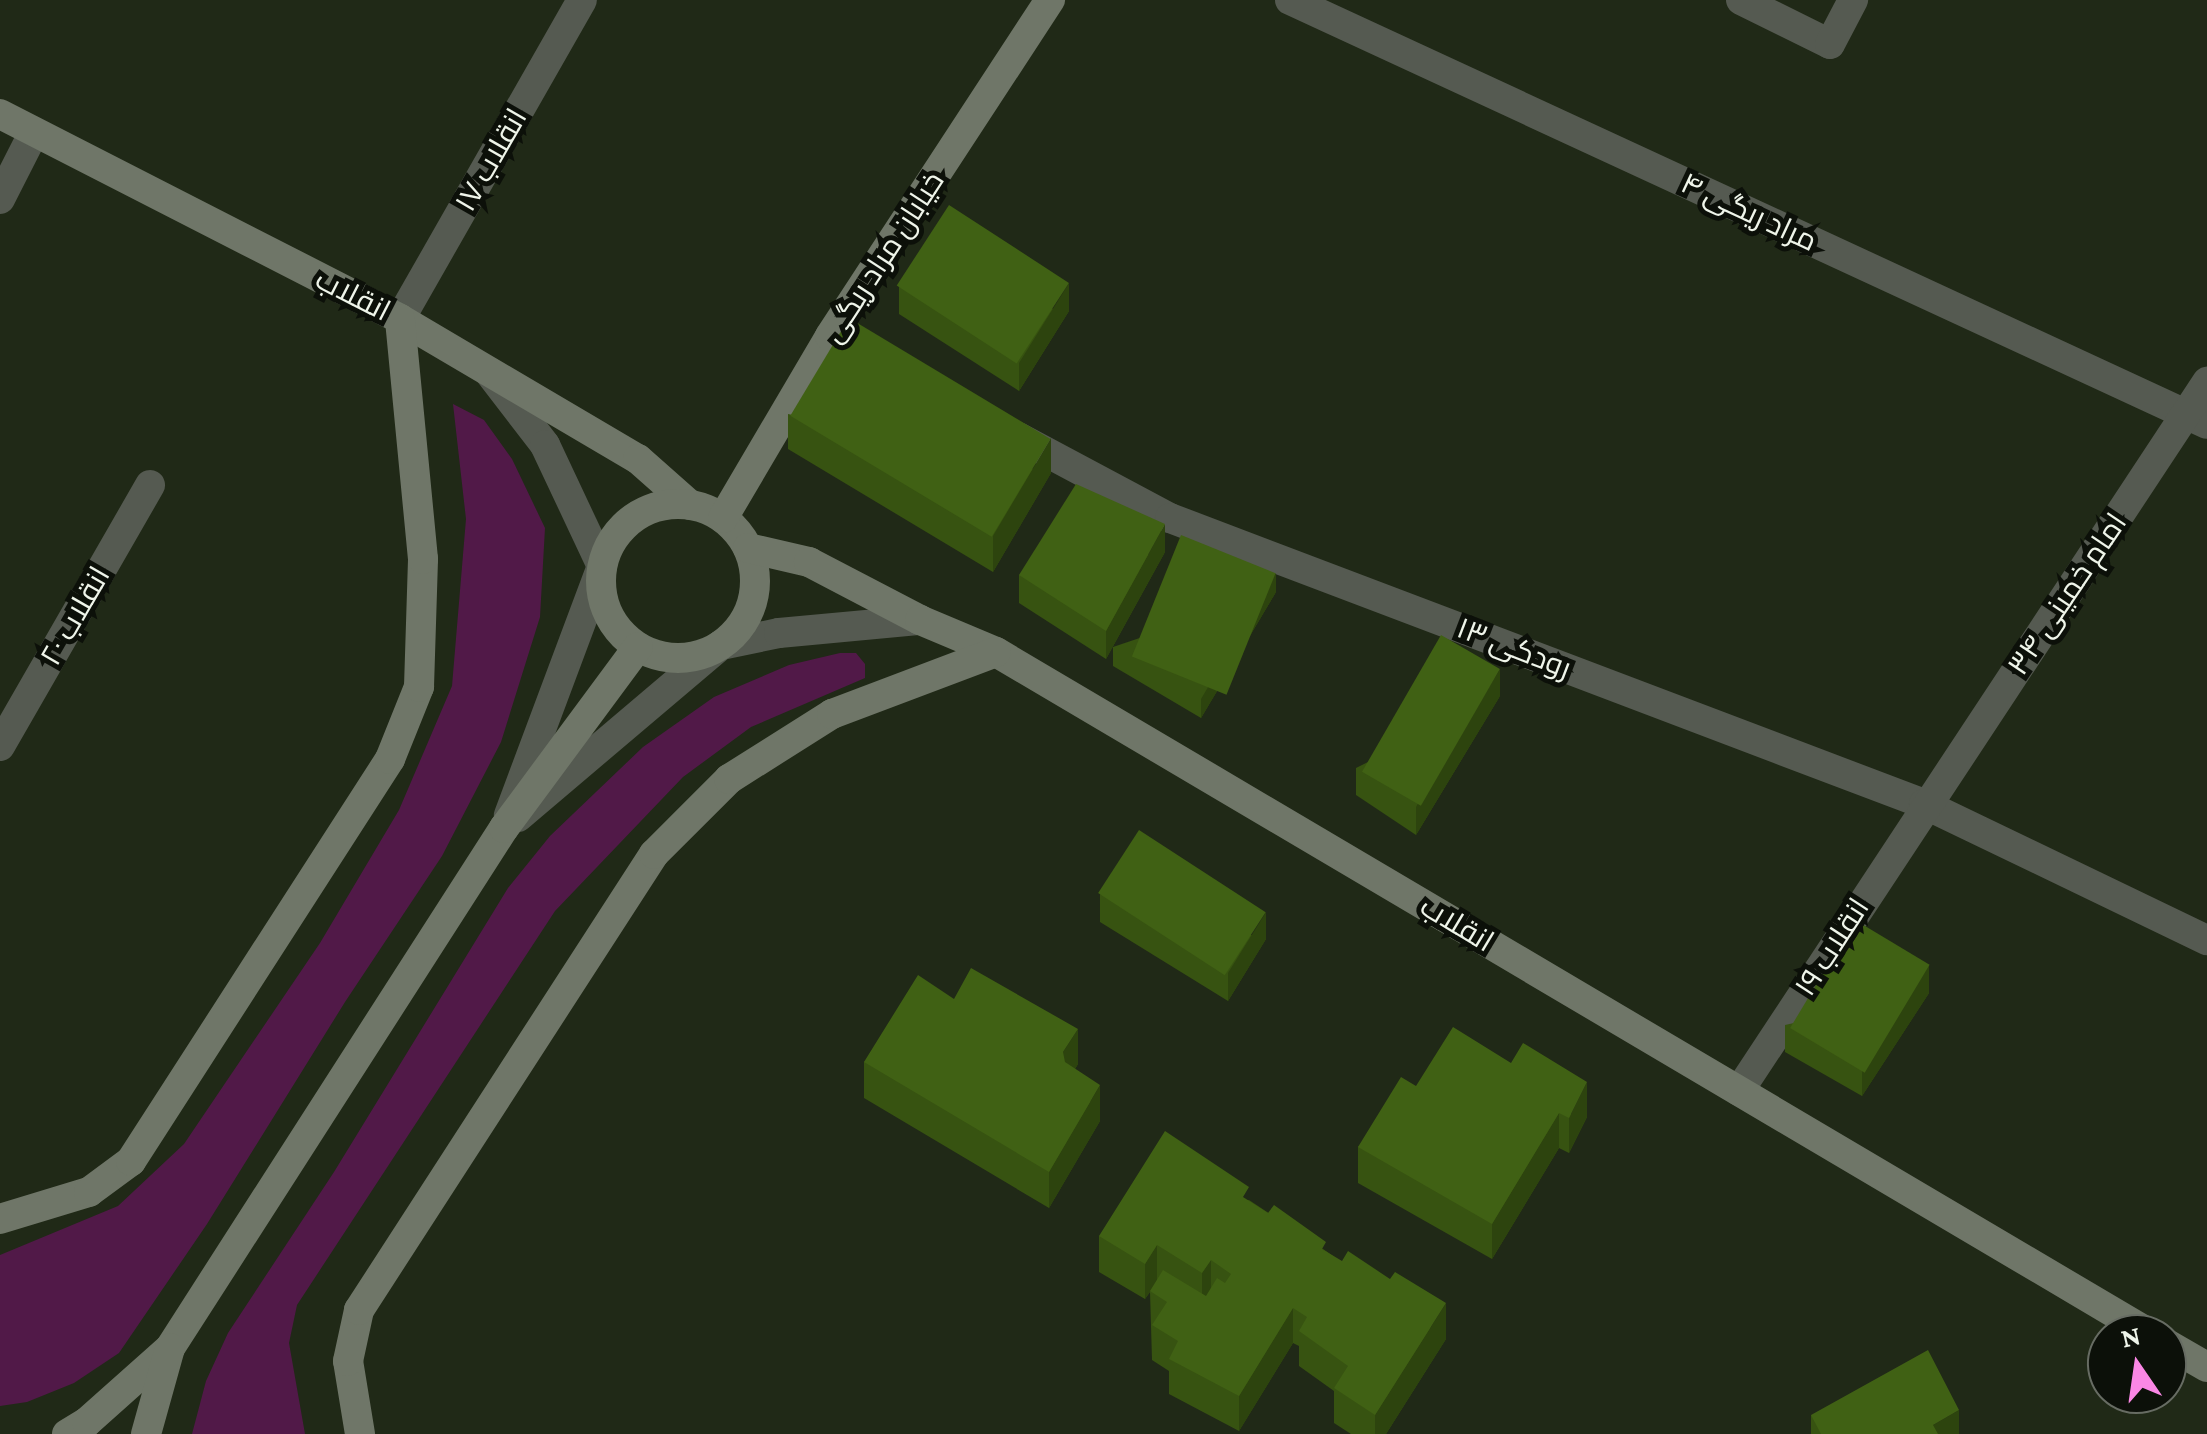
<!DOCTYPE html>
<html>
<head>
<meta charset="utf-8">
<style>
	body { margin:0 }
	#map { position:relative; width:2207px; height:1434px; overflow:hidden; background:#202917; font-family:"Crimson Pro",Cairo,serif }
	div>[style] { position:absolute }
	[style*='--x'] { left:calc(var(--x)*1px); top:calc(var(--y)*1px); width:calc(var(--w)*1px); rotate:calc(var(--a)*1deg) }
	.green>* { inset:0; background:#511948 }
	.street>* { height:30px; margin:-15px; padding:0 15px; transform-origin:15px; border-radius:15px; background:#555a51 }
	.secondary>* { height:30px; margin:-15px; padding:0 15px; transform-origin:15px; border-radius:15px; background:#6f7668 }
	.secondary>.ring { margin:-15px; padding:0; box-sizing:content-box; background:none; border:30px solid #6f7668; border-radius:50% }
	.wall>* { inset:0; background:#375311 }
	.shaded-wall>* { inset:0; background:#2d440e }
	.building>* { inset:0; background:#406114; transform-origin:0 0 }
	span { translate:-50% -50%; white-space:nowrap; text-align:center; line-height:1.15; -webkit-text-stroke:10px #0c1009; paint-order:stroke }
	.street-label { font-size:30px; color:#eff5ea }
	.north { position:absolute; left:2087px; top:1314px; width:100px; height:100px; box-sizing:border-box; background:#0c1009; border:2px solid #676c63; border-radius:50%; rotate:347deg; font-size:28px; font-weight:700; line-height:40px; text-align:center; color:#eff5ea }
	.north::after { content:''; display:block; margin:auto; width:35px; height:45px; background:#fb87e5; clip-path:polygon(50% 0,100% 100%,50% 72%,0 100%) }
</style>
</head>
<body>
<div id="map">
	<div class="green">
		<i style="clip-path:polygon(453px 404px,484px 420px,512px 459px,545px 528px,540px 617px,501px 742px,442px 856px,345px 1002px,207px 1224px,119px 1353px,74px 1383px,27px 1402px,0 1406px,0 1255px,118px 1206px,184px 1144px,320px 943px,399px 810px,452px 686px,466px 519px)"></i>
		<i style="clip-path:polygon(840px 653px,856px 653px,865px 664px,865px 678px,751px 727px,683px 777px,555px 911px,297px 1305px,289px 1343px,305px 1434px,192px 1434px,206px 1381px,228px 1333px,334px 1172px,508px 888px,550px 836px,643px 747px,714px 697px,789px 665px)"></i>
	</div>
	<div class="street">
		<i style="--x:1290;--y:0;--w:1010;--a:24.81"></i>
		<i style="--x:1741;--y:0;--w:99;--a:26.3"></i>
		<i style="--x:1830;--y:44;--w:50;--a:-62.4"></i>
		<i style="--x:0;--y:199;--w:75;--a:-63.1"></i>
		<i style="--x:400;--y:319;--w:367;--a:-60.3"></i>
		<i style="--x:489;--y:372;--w:92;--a:52.5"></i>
		<i style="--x:545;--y:445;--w:134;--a:64.8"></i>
		<i style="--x:602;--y:566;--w:266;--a:110.5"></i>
		<i style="--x:1018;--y:437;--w:172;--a:28.1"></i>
		<i style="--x:1170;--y:518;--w:806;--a:20.77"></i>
		<i style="--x:1924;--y:804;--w:314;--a:25.7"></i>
		<i style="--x:0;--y:746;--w:301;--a:-60.1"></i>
		<i style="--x:518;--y:817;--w:266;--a:-40.3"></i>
		<i style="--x:721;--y:645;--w:59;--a:-11.7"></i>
		<i style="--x:779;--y:633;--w:142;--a:-5.3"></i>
		<i style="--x:1739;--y:1091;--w:850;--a:-56.57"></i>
	</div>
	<div class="secondary">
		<i style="--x:0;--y:114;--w:449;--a:27.1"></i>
		<i style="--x:400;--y:319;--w:276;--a:30.5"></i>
		<i style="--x:638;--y:459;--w:69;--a:41.5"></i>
		<i class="ring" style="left:601px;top:504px;width:124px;height:124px"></i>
		<i style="--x:723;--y:518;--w:211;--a:-59.5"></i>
		<i style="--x:830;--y:336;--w:402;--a:-56.8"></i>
		<i style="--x:748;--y:548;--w:63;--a:12.9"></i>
		<i style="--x:809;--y:562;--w:125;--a:27.6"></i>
		<i style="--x:920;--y:620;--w:82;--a:22.8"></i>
		<i style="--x:996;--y:652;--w:1340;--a:30.58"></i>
		<i style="--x:0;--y:1219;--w:93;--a:-16.9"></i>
		<i style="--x:89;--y:1192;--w:52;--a:-36.4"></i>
		<i style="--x:131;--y:1161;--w:478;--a:-57.2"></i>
		<i style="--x:390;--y:759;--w:78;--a:-68.1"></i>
		<i style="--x:419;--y:687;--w:128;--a:-88.2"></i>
		<i style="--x:423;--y:559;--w:241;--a:-95.5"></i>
		<i style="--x:2167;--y:1344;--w:46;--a:29.9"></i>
		<i style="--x:67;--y:1434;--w:23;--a:-31"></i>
		<i style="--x:87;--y:1422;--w:111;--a:-41.7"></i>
		<i style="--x:170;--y:1348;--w:618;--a:-57.29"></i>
		<i style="--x:504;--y:828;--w:225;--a:-53.5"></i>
		<i style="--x:146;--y:1434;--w:89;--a:-74.4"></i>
		<i style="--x:360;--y:1434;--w:74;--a:-99.3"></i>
		<i style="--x:348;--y:1361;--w:52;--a:-77.8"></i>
		<i style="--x:359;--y:1310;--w:543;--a:-57.1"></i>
		<i style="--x:654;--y:854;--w:106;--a:-45"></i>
		<i style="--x:729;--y:779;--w:122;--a:-32.3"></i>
		<i style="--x:832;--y:714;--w:175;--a:-20.7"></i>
	</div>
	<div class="wall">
		<i style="clip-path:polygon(899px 287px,1069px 311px,1019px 391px,899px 314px)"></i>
		<i style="clip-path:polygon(788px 414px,1051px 473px,993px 572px,788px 449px)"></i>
		<i style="clip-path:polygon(1165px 552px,1106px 659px,1019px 603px,1019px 575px)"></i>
		<i style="clip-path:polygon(1276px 592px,1201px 718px,1113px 666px,1113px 647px)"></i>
		<i style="clip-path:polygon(1500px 696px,1416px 835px,1356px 795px,1356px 768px)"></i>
		<i style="clip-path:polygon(1100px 894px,1266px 939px,1228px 1001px,1100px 922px)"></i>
		<i style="clip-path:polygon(1929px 993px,1862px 1096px,1785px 1052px,1785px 1025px)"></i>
		<i style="clip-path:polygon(954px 999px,1078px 1064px,1075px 1069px,1100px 1121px,1049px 1208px,864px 1098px,864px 1062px)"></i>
		<i style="clip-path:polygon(1416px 1086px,1587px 1117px,1569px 1153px,1559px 1148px,1492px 1259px,1358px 1183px,1358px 1147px)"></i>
		<i style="clip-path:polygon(1249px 1200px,1326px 1251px,1446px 1339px,1386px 1434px,1351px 1434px,1334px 1423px,1334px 1391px,1299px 1366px,1299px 1346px,1293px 1343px,1239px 1431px,1169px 1394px,1169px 1371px,1152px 1360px,1150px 1292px,1145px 1299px,1099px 1272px,1099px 1236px)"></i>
		<i style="clip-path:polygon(1811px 1415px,1959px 1434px,1811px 1434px)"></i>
	</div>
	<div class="shaded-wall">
		<i style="clip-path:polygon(1069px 283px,1069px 311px,1019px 391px,1019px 363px)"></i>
		<i style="clip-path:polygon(1051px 438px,1051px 473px,993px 572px,993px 536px)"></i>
		<i style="clip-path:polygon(1165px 524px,1165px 552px,1106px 659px,1106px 631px)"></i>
		<i style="clip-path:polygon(1276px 573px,1276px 592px,1201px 718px,1201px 699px)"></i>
		<i style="clip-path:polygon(1500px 669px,1500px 696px,1416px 835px,1416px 807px)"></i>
		<i style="clip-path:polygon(1266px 912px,1266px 939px,1228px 1001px,1228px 973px)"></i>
		<i style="clip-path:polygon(1929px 965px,1929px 993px,1862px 1096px,1862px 1069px)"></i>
		<i style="clip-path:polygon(1078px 1029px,1078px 1064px,1063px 1088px,1063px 1052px)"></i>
		<i style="clip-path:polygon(1587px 1082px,1587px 1117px,1569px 1153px,1569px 1118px)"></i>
		<i style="clip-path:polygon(1100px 1085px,1100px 1121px,1049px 1208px,1049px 1172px)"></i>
		<i style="clip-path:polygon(1559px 1113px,1559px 1148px,1492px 1259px,1492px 1224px)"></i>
		<i style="clip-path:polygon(1157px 1245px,1157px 1281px,1145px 1299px,1145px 1264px)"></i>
		<i style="clip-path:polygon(1211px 1260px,1211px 1295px,1202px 1308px,1202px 1273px)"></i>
		<i style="clip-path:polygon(1446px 1303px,1446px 1339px,1386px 1434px,1375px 1434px,1375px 1415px)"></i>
		<i style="clip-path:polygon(1293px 1308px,1293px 1343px,1239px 1431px,1239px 1396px)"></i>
		<i style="clip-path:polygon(1959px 1410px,1959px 1434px,1933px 1434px,1933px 1425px)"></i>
	</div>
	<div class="building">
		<i style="left:949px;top:205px;width:143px;height:96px;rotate:33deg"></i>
		<i style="left:849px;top:318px;width:235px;height:114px;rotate:31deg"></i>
		<i style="clip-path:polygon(1076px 484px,1165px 524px,1106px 631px,1019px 575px)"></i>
		<i style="left:1181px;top:535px;width:102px;height:131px;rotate:22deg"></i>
		<i style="left:1441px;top:635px;width:68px;height:158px;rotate:30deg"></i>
		<i style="left:1139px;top:830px;width:151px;height:75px;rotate:33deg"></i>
		<i style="left:1855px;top:920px;width:87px;height:126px;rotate:31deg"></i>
		<i style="clip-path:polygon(971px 968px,1078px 1029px,1063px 1052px,1065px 1062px,1100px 1085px,1049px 1172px,864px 1062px,918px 975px,954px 999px)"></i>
		<i style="clip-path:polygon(1453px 1027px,1511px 1063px,1523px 1043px,1587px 1082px,1569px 1118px,1559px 1113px,1492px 1224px,1358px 1147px,1401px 1077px,1416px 1086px)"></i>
		<i style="clip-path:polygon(1165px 1131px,1249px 1187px,1243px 1197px,1268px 1213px,1274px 1205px,1326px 1242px,1322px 1249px,1342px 1261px,1348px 1251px,1390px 1279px,1395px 1272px,1446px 1303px,1375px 1415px,1334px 1388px,1348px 1366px,1299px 1331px,1307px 1317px,1293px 1308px,1239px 1396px,1169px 1359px,1178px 1341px,1152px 1325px,1167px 1302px,1150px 1291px,1163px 1270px,1206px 1296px,1217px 1278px,1225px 1283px,1231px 1274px,1211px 1260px,1202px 1273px,1157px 1245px,1145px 1264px,1099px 1236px)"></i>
		<i style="clip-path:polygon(1928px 1350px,1959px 1410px,1933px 1425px,1938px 1434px,1821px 1434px,1811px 1415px)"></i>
	</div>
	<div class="street-label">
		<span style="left:491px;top:160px;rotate:-60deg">انقلاب ۱۷</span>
		<span style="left:1749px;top:212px;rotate:25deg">مراد ریگی ۴</span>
		<span style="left:883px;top:257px;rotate:-57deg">خیابان مراد ریگی</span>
		<span style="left:353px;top:295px;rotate:27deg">انقلاب</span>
		<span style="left:2067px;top:594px;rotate:-56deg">امام خمینی ۳۴</span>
		<span style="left:75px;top:616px;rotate:-60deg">انقلاب ۲۰</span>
		<span style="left:1514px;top:648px;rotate:21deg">رودکی ۱۳</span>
		<span style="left:1457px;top:924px;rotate:31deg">انقلاب</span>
		<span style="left:1832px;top:947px;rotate:-57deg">انقلاب ۱۹</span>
	</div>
	<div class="north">N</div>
</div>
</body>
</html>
